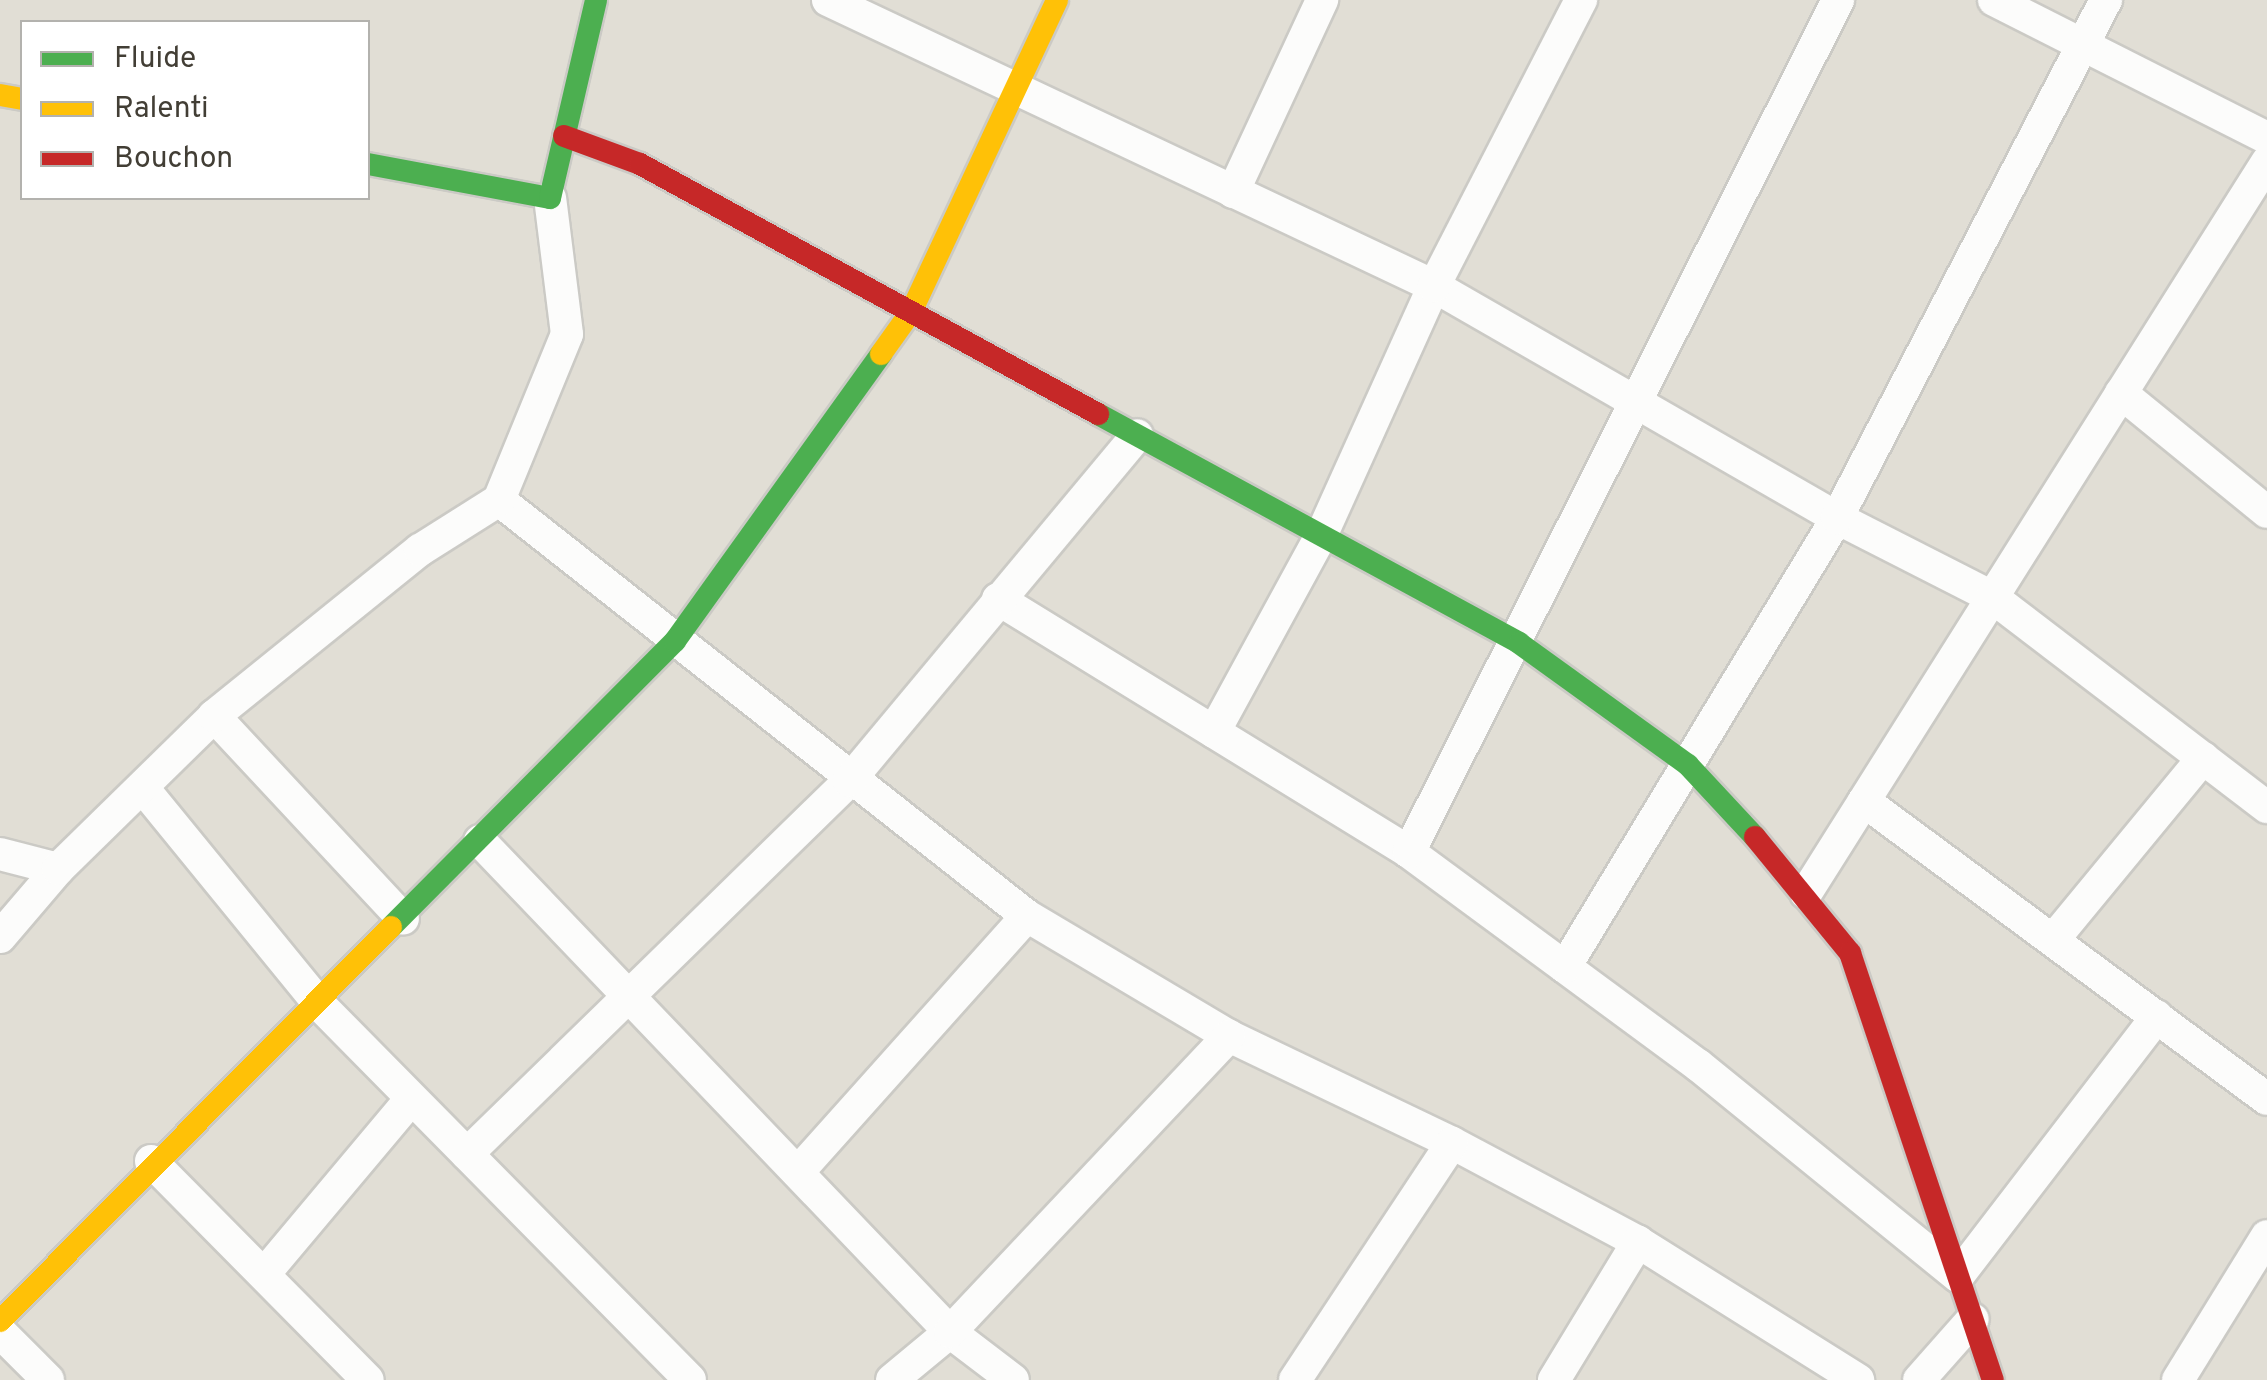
<!DOCTYPE html>
<html>
<head>
<meta charset="utf-8">
<style>
	body { margin:0 }
	#map { position:relative; width:2267px; height:1380px; overflow:hidden; background:#edece7; font-family:Overpass,sans-serif }
	div>[style] { position:absolute }
	[style*='--x'] { left:calc(var(--x)*1px); top:calc(var(--y)*1px); width:calc(var(--w)*1px); rotate:calc(var(--a)*1deg) }
	.residential>* { inset:0; background:#e1ded5 }
	.roads { filter:drop-shadow(2px 0 #cbcac5) drop-shadow(-2px 0 #cbcac5) drop-shadow(0 2px #cbcac5) drop-shadow(0 -2px #cbcac5) }
	.street>* { height:32px; margin:-16px; padding:0 16px; transform-origin:16px; border-radius:16px; background:#fcfcfb }
	.fast>* { height:22px; margin:-11px; padding:0 11px; transform-origin:11px; border-radius:11px; background:#4caf50 }
	.slow>* { height:22px; margin:-11px; padding:0 11px; transform-origin:11px; border-radius:11px; background:#ffc107 }
	.jam>* { height:22px; margin:-11px; padding:0 11px; transform-origin:11px; border-radius:11px; background:#c62828 }
	span { translate:-50% -50%; white-space:nowrap; text-align:center; line-height:1.15; -webkit-text-stroke:8px #fff; paint-order:stroke }
	.legend { position:absolute; left:20px; top:20px; width:350px; height:180px; box-sizing:border-box; background:#fff; border:2px solid #b3b2ae; margin:0; padding:12px 18px; list-style:none; font-size:30px; color:#423e35 }
	.legend li { display:flex; align-items:center; gap:20px; height:50px }
	.legend b { width:50px; border:2px solid #b3b2ae }
</style>
</head>
<body>
<div id="map">
	<div class="residential">
		<i style="clip-path:polygon(evenodd,0 0,2267px 0,2267px 1380px,0 1380px,0 0,22px 22px,368px 22px,368px 198px,22px 198px,22px 22px)"></i>
	</div>
	<div class="roads">
		<div class="street">
			<i style="--x:828;--y:0;--w:670;--a:25.26"></i>
			<i style="--x:1434;--y:286;--w:465;--a:29.9"></i>
			<i style="--x:1837;--y:518;--w:174;--a:27"></i>
			<i style="--x:1992;--y:597;--w:346;--a:37.4"></i>
			<i style="--x:1994;--y:0;--w:306;--a:26.8"></i>
			<i style="--x:1233;--y:192;--w:212;--a:-65.1"></i>
			<i style="--x:2121;--y:393;--w:188;--a:39.2"></i>
			<i style="--x:499;--y:500;--w:672;--a:38.23"></i>
			<i style="--x:1027;--y:916;--w:235;--a:30.7"></i>
			<i style="--x:1229;--y:1036;--w:247;--a:25.6"></i>
			<i style="--x:1452;--y:1143;--w:211;--a:28"></i>
			<i style="--x:1638;--y:1242;--w:260;--a:32.1"></i>
			<i style="--x:998;--y:599;--w:483;--a:31.6"></i>
			<i style="--x:1409;--y:852;--w:359;--a:36.4"></i>
			<i style="--x:1698;--y:1065;--w:335;--a:39.1"></i>
			<i style="--x:1958;--y:1276;--w:327;--a:-52.5"></i>
			<i style="--x:214;--y:716;--w:277;--a:47"></i>
			<i style="--x:1214;--y:732;--w:223;--a:-61.4"></i>
			<i style="--x:1321;--y:536;--w:274;--a:-65.7"></i>
			<i style="--x:1434;--y:286;--w:322;--a:-62.8"></i>
			<i style="--x:143;--y:788;--w:279;--a:50.8"></i>
			<i style="--x:319;--y:1004;--w:528;--a:45.38"></i>
			<i style="--x:1864;--y:801;--w:501;--a:36.48"></i>
			<i style="--x:480;--y:841;--w:680;--a:46.25"></i>
			<i style="--x:950;--y:1332;--w:79;--a:37.3"></i>
			<i style="--x:1409;--y:852;--w:954;--a:-63.27"></i>
			<i style="--x:0;--y:854;--w:60;--a:14.5"></i>
			<i style="--x:1806;--y:893;--w:864;--a:-57.76"></i>
			<i style="--x:0;--y:937;--w:89;--a:-49.5"></i>
			<i style="--x:58;--y:869;--w:219;--a:-44.4"></i>
			<i style="--x:214;--y:716;--w:265;--a:-38.9"></i>
			<i style="--x:420;--y:550;--w:93;--a:-32.3"></i>
			<i style="--x:499;--y:500;--w:179;--a:-67.7"></i>
			<i style="--x:567;--y:334;--w:137;--a:-97.1"></i>
			<i style="--x:2053;--y:940;--w:236;--a:-50.5"></i>
			<i style="--x:1565;--y:967;--w:525;--a:-58.79"></i>
			<i style="--x:1837;--y:518;--w:584;--a:-62.56"></i>
			<i style="--x:467;--y:1154;--w:534;--a:-44.32"></i>
			<i style="--x:849;--y:781;--w:450;--a:-50.2"></i>
			<i style="--x:151;--y:1161;--w:308;--a:45.3"></i>
			<i style="--x:798;--y:1172;--w:343;--a:-48.2"></i>
			<i style="--x:265;--y:1273;--w:226;--a:-50"></i>
			<i style="--x:0;--y:1332;--w:68;--a:45"></i>
			<i style="--x:892;--y:1380;--w:75;--a:-39.6"></i>
			<i style="--x:950;--y:1332;--w:407;--a:-46.7"></i>
			<i style="--x:1295;--y:1380;--w:284;--a:-56.5"></i>
			<i style="--x:1554;--y:1380;--w:162;--a:-58.7"></i>
			<i style="--x:1919;--y:1380;--w:81;--a:-48.5"></i>
			<i style="--x:2178;--y:1380;--w:169;--a:-58.3"></i>
		</div>
		<div class="fast">
			<i style="--x:368;--y:164;--w:185;--a:10.6"></i>
			<i style="--x:550;--y:198;--w:203;--a:-76.9"></i>
			<i style="--x:1098;--y:414;--w:479;--a:28.5"></i>
			<i style="--x:1519;--y:643;--w:208;--a:35.8"></i>
			<i style="--x:1688;--y:765;--w:98;--a:47.1"></i>
			<i style="--x:391;--y:927;--w:403;--a:-45.2"></i>
			<i style="--x:675;--y:641;--w:353;--a:-54.3"></i>
		</div>
		<div class="slow">
			<i style="--x:0;--y:95;--w:22;--a:10"></i>
			<i style="--x:881;--y:354;--w:52;--a:-54.5"></i>
			<i style="--x:911;--y:312;--w:344;--a:-64.9"></i>
			<i style="--x:0;--y:1321;--w:555;--a:-45.22"></i>
		</div>
		<div class="jam">
			<i style="--x:564;--y:136;--w:81;--a:20.2"></i>
			<i style="--x:640;--y:164;--w:522;--a:28.63"></i>
			<i style="--x:1755;--y:837;--w:150;--a:50.7"></i>
			<i style="--x:1850;--y:953;--w:450;--a:71.5"></i>
		</div>
	</div>
	<ul class="legend">
	<li><b style="height:12px;background:#4caf50"></b>Fluide</li>
	<li><b style="height:12px;background:#ffc107"></b>Ralenti</li>
	<li><b style="height:12px;background:#c62828"></b>Bouchon</li>
	</ul>
</div>
</body>
</html>
